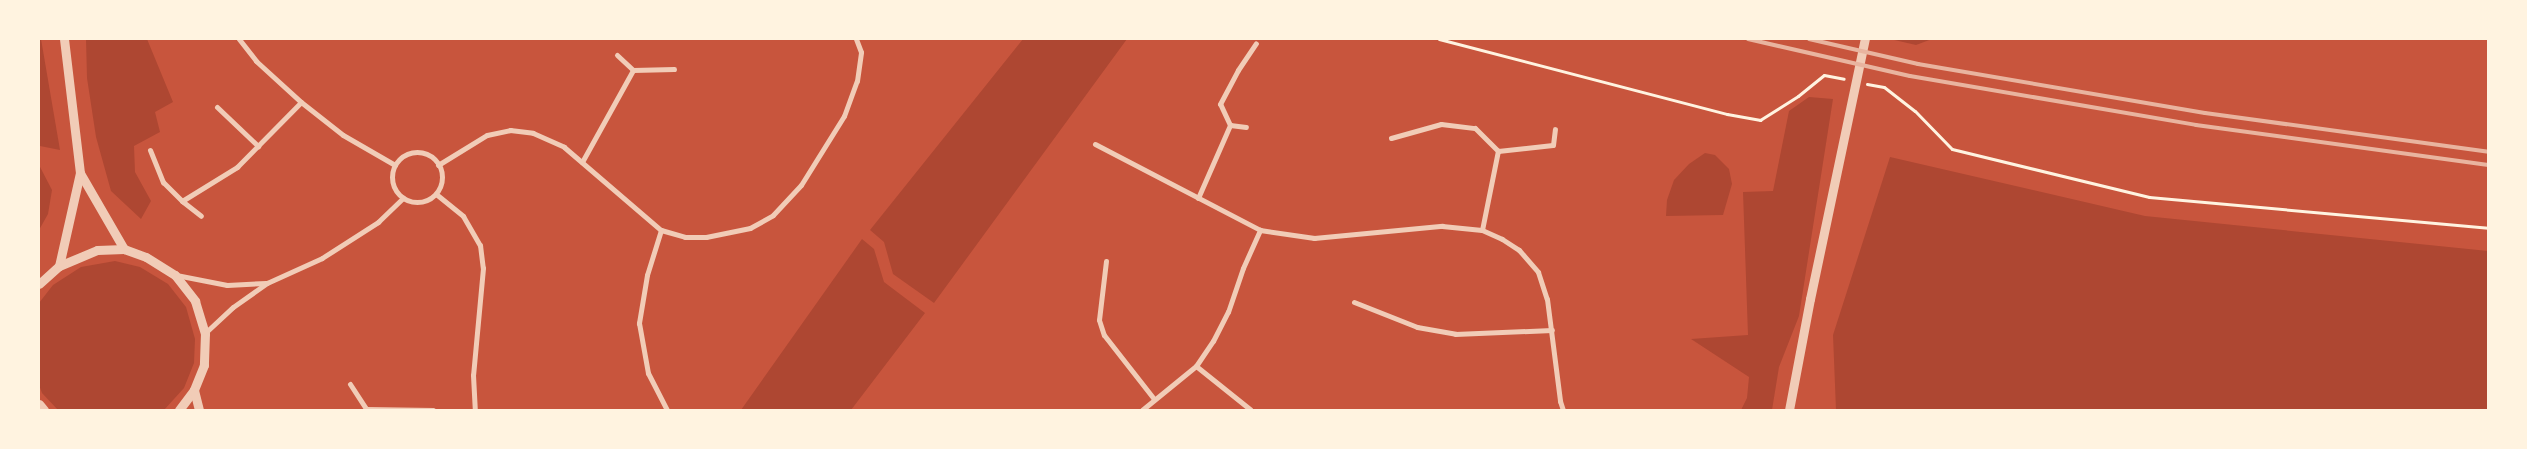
<!DOCTYPE html>
<html>
<head>
<meta charset="utf-8">
<style>
	body { margin:0 }
	#map { position:relative; width:2527px; height:449px; overflow:hidden; background:#c8553d; font-family:Commissioner,sans-serif }
	div>[style] { position:absolute }
	[style*='--x'] { left:calc(var(--x)*1px); top:calc(var(--y)*1px); width:calc(var(--w)*1px); rotate:calc(var(--a)*1deg) }
	.green>* { inset:0; background:#ae4732 }
	.path>* { height:3px; margin:-1.5px; padding:0 1.5px; transform-origin:1.5px; border-radius:1.5px; background:#fff3e0 }
	.minor>* { height:5px; margin:-2.5px; padding:0 2.5px; transform-origin:2.5px; border-radius:2.5px; background:#f1ccb7 }
	.minor>.ring { margin:-2.5px; padding:0; box-sizing:content-box; background:none; border:5px solid #f1ccb7; border-radius:50% }
	.tertiary>* { height:9px; margin:-4.5px; padding:0 4.5px; transform-origin:4.5px; border-radius:4.5px; background:#f1ccb7 }
	.rail>* { height:4px; margin:-2px; padding:0 2px; transform-origin:2px; border-radius:2px; background:#e9b49f }
	span { translate:-50% -50%; white-space:nowrap; text-align:center; line-height:1.15; -webkit-text-stroke:4px #fff3e0; paint-order:stroke }
	.frame { position:absolute; inset:0; border:40px solid #fff3e0; pointer-events:none }
</style>
</head>
<body>
<div id="map">
	<div class="green">
		<i style="clip-path:polygon(39px 39px,41px 39px,60px 150px,40px 146px,39px 142px)"></i>
		<i style="clip-path:polygon(86px 39px,147px 39px,173px 102px,155px 112px,160px 132px,134px 146px,135px 172px,151px 201px,141px 219px,111px 191px,96px 137px,87px 78px)"></i>
		<i style="clip-path:polygon(1023px 39px,1127px 39px,934px 303px,893px 274px,884px 242px,870px 230px)"></i>
		<i style="clip-path:polygon(1890px 39px,1932px 39px,1916px 45px)"></i>
		<i style="clip-path:polygon(1809px 97px,1833px 99px,1799px 316px,1779px 367px,1772px 410px,1741px 410px,1747px 398px,1749px 377px,1691px 339px,1748px 335px,1743px 192px,1773px 191px,1789px 111px)"></i>
		<i style="clip-path:polygon(1705px 153px,1715px 155px,1729px 169px,1732px 184px,1723px 215px,1666px 216px,1667px 200px,1674px 180px,1689px 164px)"></i>
		<i style="clip-path:polygon(1890px 157px,2145px 216px,2488px 251px,2488px 410px,1836px 410px,1833px 335px)"></i>
		<i style="clip-path:polygon(39px 165px,52px 190px,48px 214px,39px 230px)"></i>
		<i style="clip-path:polygon(862px 239px,874px 249px,884px 282px,925px 313px,851px 410px,741px 410px)"></i>
		<i style="clip-path:polygon(115px 261px,140px 267px,168px 284px,186px 307px,195px 339px,194px 363px,184px 388px,164px 410px,58px 410px,42px 393px,39px 385px,39px 303px,53px 285px,81px 267px)"></i>
	</div>
	<div class="path">
		<i style="--x:1439;--y:39;--w:298;--a:14.6"></i>
		<i style="--x:1727;--y:114;--w:34;--a:10"></i>
		<i style="--x:1760;--y:120;--w:45;--a:-32.3"></i>
		<i style="--x:1798;--y:96;--w:33;--a:-39"></i>
		<i style="--x:1824;--y:75;--w:20;--a:11"></i>
		<i style="--x:1867;--y:84;--w:17;--a:10"></i>
		<i style="--x:1884;--y:87;--w:39;--a:38"></i>
		<i style="--x:1915;--y:111;--w:53;--a:45.8"></i>
		<i style="--x:1952;--y:149;--w:203;--a:13.7"></i>
		<i style="--x:2149;--y:197;--w:340;--a:5.2"></i>
	</div>
	<div class="minor">
		<i style="--x:239;--y:39;--w:28;--a:52"></i>
		<i style="--x:256;--y:61;--w:61;--a:42.3"></i>
		<i style="--x:301;--y:102;--w:53;--a:38.2"></i>
		<i style="--x:343;--y:135;--w:60;--a:30"></i>
		<i style="--x:617;--y:55;--w:22;--a:43"></i>
		<i style="--x:633;--y:70;--w:41;--a:-1.4"></i>
		<i style="--x:217;--y:107;--w:57;--a:43.6"></i>
		<i style="--x:1230;--y:125;--w:16;--a:7"></i>
		<i style="--x:1391;--y:138;--w:52;--a:-15.6"></i>
		<i style="--x:1441;--y:124;--w:34;--a:7"></i>
		<i style="--x:1475;--y:128;--w:33;--a:45"></i>
		<i style="--x:1498;--y:151;--w:55;--a:-6.2"></i>
		<i style="--x:1553;--y:145;--w:16;--a:-83"></i>
		<i style="--x:1095;--y:144;--w:186;--a:27.5"></i>
		<i style="--x:1260;--y:230;--w:55;--a:8.4"></i>
		<i style="--x:1314;--y:238;--w:129;--a:-5.4"></i>
		<i style="--x:1442;--y:226;--w:40;--a:5.7"></i>
		<i style="--x:1482;--y:230;--w:22;--a:24"></i>
		<i style="--x:1502;--y:239;--w:20;--a:33"></i>
		<i style="--x:1519;--y:250;--w:29;--a:49"></i>
		<i style="--x:1538;--y:272;--w:28;--a:72"></i>
		<i style="--x:1547;--y:299;--w:103;--a:82.7"></i>
		<i style="--x:1560;--y:401;--w:9;--a:72"></i>
		<i style="--x:150;--y:150;--w:35;--a:68"></i>
		<i style="--x:163;--y:182;--w:27;--a:45"></i>
		<i style="--x:182;--y:201;--w:65;--a:-31.7"></i>
		<i style="--x:237;--y:167;--w:91;--a:-45.4"></i>
		<i class="ring" style="left:392px;top:152px;width:45px;height:45px"></i>
		<i style="--x:582;--y:162;--w:105;--a:-61"></i>
		<i style="--x:438;--y:165;--w:57;--a:-31.5"></i>
		<i style="--x:487;--y:135;--w:24;--a:-12"></i>
		<i style="--x:510;--y:130;--w:23;--a:7"></i>
		<i style="--x:533;--y:133;--w:34;--a:24"></i>
		<i style="--x:564;--y:147;--w:128;--a:40.6"></i>
		<i style="--x:661;--y:230;--w:25;--a:16"></i>
		<i style="--x:685;--y:237;--w:21;--a:0"></i>
		<i style="--x:706;--y:237;--w:45;--a:-11.6"></i>
		<i style="--x:750;--y:228;--w:26;--a:-29"></i>
		<i style="--x:773;--y:215;--w:41;--a:-47"></i>
		<i style="--x:801;--y:185;--w:81;--a:-58.1"></i>
		<i style="--x:844;--y:116;--w:37;--a:-70"></i>
		<i style="--x:857;--y:81;--w:29;--a:-82"></i>
		<i style="--x:861;--y:52;--w:14;--a:-111"></i>
		<i style="--x:436;--y:194;--w:35;--a:39"></i>
		<i style="--x:463;--y:216;--w:34;--a:60"></i>
		<i style="--x:480;--y:245;--w:23;--a:83"></i>
		<i style="--x:483;--y:268;--w:107;--a:95.3"></i>
		<i style="--x:473;--y:375;--w:35;--a:87"></i>
		<i style="--x:1198;--y:198;--w:80;--a:-66.3"></i>
		<i style="--x:1230;--y:125;--w:23;--a:-115"></i>
		<i style="--x:1220;--y:104;--w:38;--a:-62"></i>
		<i style="--x:1238;--y:70;--w:32;--a:-56"></i>
		<i style="--x:182;--y:201;--w:24;--a:38"></i>
		<i style="--x:661;--y:230;--w:47;--a:107.3"></i>
		<i style="--x:647;--y:275;--w:49;--a:99.5"></i>
		<i style="--x:639;--y:323;--w:51;--a:79.8"></i>
		<i style="--x:648;--y:373;--w:42;--a:62.8"></i>
		<i style="--x:1482;--y:230;--w:81;--a:-78.6"></i>
		<i style="--x:1106;--y:261;--w:59;--a:96.8"></i>
		<i style="--x:1099;--y:320;--w:16;--a:72"></i>
		<i style="--x:1104;--y:335;--w:81;--a:52"></i>
		<i style="--x:176;--y:275;--w:52;--a:11.1"></i>
		<i style="--x:227;--y:285;--w:39;--a:-3"></i>
		<i style="--x:1354;--y:302;--w:68;--a:21.6"></i>
		<i style="--x:1417;--y:327;--w:39;--a:10"></i>
		<i style="--x:1455;--y:334;--w:97;--a:-2.4"></i>
		<i style="--x:205;--y:333;--w:38;--a:-43"></i>
		<i style="--x:233;--y:307;--w:42;--a:-35.2"></i>
		<i style="--x:267;--y:283;--w:60;--a:-24.4"></i>
		<i style="--x:322;--y:258;--w:67;--a:-32.7"></i>
		<i style="--x:378;--y:222;--w:35;--a:-44"></i>
		<i style="--x:1196;--y:366;--w:70;--a:38.7"></i>
		<i style="--x:350;--y:384;--w:30;--a:57"></i>
		<i style="--x:366;--y:409;--w:67;--a:0.9"></i>
		<i style="--x:1142;--y:410;--w:70;--a:-39.2"></i>
		<i style="--x:1196;--y:366;--w:30;--a:-56"></i>
		<i style="--x:1213;--y:341;--w:33;--a:-63"></i>
		<i style="--x:1228;--y:312;--w:46;--a:-71.2"></i>
		<i style="--x:1243;--y:268;--w:42;--a:-65.9"></i>
	</div>
	<div class="tertiary">
		<i style="--x:80;--y:173;--w:88;--a:59.9"></i>
		<i style="--x:59;--y:266;--w:95;--a:-77.3"></i>
		<i style="--x:80;--y:173;--w:135;--a:-96.8"></i>
		<i style="--x:39;--y:284;--w:27;--a:-42"></i>
		<i style="--x:59;--y:266;--w:41;--a:-22.8"></i>
		<i style="--x:97;--y:250;--w:27;--a:-2"></i>
		<i style="--x:124;--y:249;--w:23;--a:20"></i>
		<i style="--x:146;--y:257;--w:34;--a:32"></i>
		<i style="--x:175;--y:275;--w:33;--a:52"></i>
		<i style="--x:195;--y:301;--w:34;--a:73"></i>
		<i style="--x:205;--y:333;--w:32;--a:92"></i>
		<i style="--x:204;--y:365;--w:27;--a:112"></i>
		<i style="--x:194;--y:390;--w:25;--a:127"></i>
		<i style="--x:194;--y:390;--w:21;--a:76"></i>
		<i style="--x:39;--y:404;--w:8;--a:50"></i>
		<i style="--x:1789;--y:410;--w:113;--a:-79.3"></i>
		<i style="--x:1810;--y:299;--w:266;--a:-78.1"></i>
	</div>
	<div class="rail">
		<i style="--x:1748;--y:39;--w:166;--a:12.9"></i>
		<i style="--x:1910;--y:76;--w:290;--a:9.7"></i>
		<i style="--x:2196;--y:125;--w:295;--a:7.8"></i>
		<i style="--x:1809;--y:39;--w:112;--a:12.9"></i>
		<i style="--x:1918;--y:64;--w:291;--a:9.7"></i>
		<i style="--x:2205;--y:113;--w:286;--a:7.8"></i>
	</div>
	<div class="frame"></div>
</div>
</body>
</html>
